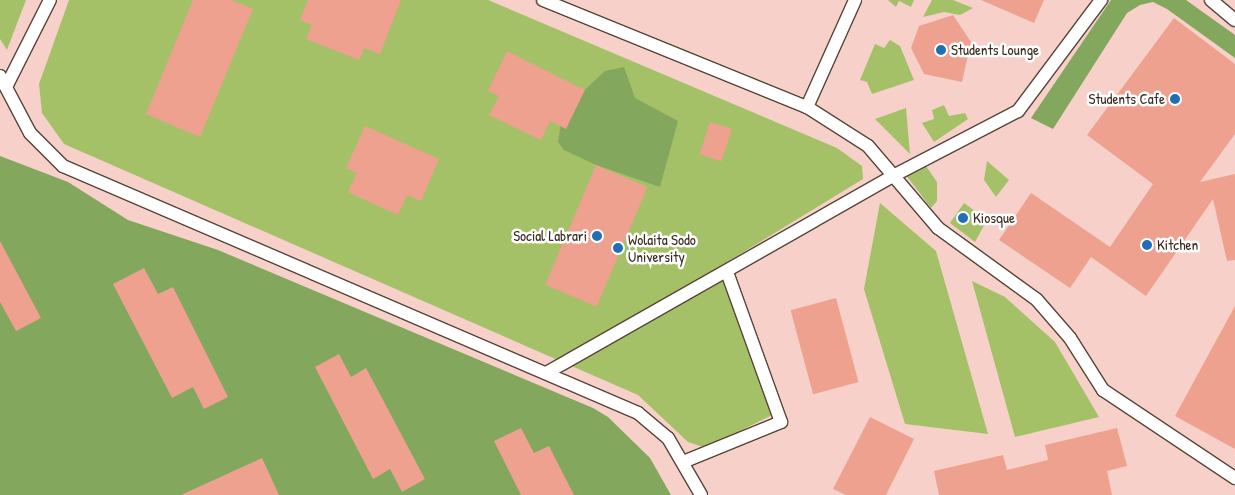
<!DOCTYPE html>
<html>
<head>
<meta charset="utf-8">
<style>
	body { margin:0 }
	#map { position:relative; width:1235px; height:495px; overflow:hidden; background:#f6e0c7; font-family:"Patrick Hand",sans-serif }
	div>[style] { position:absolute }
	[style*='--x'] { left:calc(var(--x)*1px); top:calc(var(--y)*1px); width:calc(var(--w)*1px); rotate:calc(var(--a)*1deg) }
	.built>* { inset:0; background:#f7d0ca; transform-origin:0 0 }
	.green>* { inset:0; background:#a4c168 }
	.forest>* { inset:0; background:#83a75c }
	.building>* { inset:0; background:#eea18e; transform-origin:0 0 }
	.roads { filter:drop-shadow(1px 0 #574537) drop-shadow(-1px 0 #574537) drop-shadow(0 1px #574537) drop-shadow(0 -1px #574537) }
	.lane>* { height:12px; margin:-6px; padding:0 6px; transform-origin:6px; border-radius:6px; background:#fff }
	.dots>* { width:14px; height:14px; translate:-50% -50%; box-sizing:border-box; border:2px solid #fff; border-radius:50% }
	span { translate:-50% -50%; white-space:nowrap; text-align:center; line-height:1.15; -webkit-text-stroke:5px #fff; paint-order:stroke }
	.poi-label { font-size:15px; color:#3b2a1e }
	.left { translate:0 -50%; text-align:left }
	.right { translate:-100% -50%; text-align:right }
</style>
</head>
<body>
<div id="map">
	<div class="built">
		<i style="left:0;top:0;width:1235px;height:495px"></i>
	</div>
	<div class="green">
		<i style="clip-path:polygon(0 0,26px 0,7px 50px,0 39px)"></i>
		<i style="clip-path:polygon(69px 0,488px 0,837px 148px,862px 166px,863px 179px,719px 267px,772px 415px,706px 448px,688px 442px,638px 395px,64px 144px,42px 113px,39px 84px)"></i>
		<i style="clip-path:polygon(888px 0,914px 0,911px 7px,899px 1px,896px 7px)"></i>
		<i style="clip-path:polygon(932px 0,953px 0,973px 8px,960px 15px,944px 12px,923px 17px)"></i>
		<i style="clip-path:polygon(890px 40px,900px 46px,914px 80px,872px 94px,867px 82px,860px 80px,875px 44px,884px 48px)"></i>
		<i style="clip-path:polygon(944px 105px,949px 116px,965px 113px,968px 119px,934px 142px,922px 123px,934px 119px,932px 110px)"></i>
		<i style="clip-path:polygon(906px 108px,910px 154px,875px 119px)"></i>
		<i style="clip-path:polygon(987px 161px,1009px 180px,996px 197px,984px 180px)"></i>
		<i style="clip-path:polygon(926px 166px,937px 182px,937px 201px,931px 208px,906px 175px)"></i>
		<i style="clip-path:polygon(880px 203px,936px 251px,988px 434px,905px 424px,864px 289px)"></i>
		<i style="clip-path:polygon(964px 203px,987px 220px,975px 242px,950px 223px)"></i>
		<i style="clip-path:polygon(972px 281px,1005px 297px,1055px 342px,1099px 417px,1015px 437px)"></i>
	</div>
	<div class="forest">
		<i style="clip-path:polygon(1111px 0,1186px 0,1235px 35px,1235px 58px,1167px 9px,1153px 2px,1140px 5px,1127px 13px,1053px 129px,1031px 118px)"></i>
		<i style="clip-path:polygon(624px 67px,635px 98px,678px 121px,660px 187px,596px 165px,564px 150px,558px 142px,563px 110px,605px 71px)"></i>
		<i style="clip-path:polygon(0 156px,68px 182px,128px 220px,218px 250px,593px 408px,608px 417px,650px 458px,671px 495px,0 495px)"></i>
	</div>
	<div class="building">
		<i style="clip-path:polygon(193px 0,231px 0,253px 9px,200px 137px,146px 114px)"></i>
		<i style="clip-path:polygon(308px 0,401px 0,380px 54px,364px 48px,359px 60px,306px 39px,312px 25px,300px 20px)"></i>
		<i style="clip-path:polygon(981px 0,1044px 0,1034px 23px)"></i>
		<i style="clip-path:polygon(953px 15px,971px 42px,962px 82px,924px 74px,911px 48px,919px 26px)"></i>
		<i style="clip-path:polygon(1174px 18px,1235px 64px,1235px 134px,1200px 182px,1235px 174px,1235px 260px,1227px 261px,1213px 199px,1146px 296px,1091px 257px,1070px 288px,999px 240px,1031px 193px,1110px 247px,1153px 184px,1087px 135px)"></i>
		<i style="clip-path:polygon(507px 51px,585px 90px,566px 129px,550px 121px,541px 140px,489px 115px,499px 96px,488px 91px)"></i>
		<i style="left:710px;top:122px;width:23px;height:34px;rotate:18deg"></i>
		<i style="clip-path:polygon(365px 126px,439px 159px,421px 201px,407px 195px,398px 215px,348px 192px,357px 173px,346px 168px)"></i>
		<i style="left:596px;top:165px;width:56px;height:130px;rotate:23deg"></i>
		<i style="clip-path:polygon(0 241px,41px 318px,16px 331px,0 302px)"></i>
		<i style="clip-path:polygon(144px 268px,158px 294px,173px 287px,228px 397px,204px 409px,193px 387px,172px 398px,113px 284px)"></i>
		<i style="left:836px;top:298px;width:87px;height:47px;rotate:75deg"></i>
		<i style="clip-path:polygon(1235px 306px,1235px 449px,1175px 416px)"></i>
		<i style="clip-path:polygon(339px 354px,351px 377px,366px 368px,425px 479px,402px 492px,390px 469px,373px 479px,315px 367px)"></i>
		<i style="clip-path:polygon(870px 417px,914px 439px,886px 495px,846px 495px,833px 489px)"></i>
		<i style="clip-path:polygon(521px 428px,534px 453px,549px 446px,574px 495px,521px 495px,494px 441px)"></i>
		<i style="clip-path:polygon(1117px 428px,1127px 466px,1107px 471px,1112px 495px,939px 495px,934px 471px,1003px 455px,1007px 470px,1048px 460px,1045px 445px)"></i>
		<i style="clip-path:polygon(262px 458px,279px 495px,181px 495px)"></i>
	</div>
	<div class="roads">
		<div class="lane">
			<i style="--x:543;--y:0;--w:285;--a:22.1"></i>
			<i style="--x:807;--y:107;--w:72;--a:32.6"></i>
			<i style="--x:868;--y:146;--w:108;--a:49.5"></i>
			<i style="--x:938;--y:228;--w:122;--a:36"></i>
			<i style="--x:1037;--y:300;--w:50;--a:49"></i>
			<i style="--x:1070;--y:338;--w:62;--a:57.6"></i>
			<i style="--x:1103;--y:390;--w:159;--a:33.7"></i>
			<i style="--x:1211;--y:0;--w:31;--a:40"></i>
			<i style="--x:0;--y:76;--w:64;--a:62.2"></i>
			<i style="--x:30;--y:133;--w:47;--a:45"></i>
			<i style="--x:63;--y:166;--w:626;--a:23.25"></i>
			<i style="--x:638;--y:413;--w:39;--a:40"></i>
			<i style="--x:668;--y:438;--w:66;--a:59.9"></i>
			<i style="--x:6;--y:87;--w:97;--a:-63.2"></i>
			<i style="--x:807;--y:107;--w:117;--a:-65.8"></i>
			<i style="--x:548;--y:372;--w:395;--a:-29.6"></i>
			<i style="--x:891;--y:177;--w:143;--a:-27.5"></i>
			<i style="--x:1018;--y:111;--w:139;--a:-53.2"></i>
			<i style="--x:683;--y:462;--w:106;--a:-22.2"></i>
			<i style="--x:781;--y:422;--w:159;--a:-109.8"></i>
		</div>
	</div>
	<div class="dots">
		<i style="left:941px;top:50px;background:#1f6fb2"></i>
		<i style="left:1175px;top:99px;background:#1f6fb2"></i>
		<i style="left:963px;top:218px;background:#1f6fb2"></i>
		<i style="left:597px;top:236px;background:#1f6fb2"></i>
		<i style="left:1147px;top:245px;background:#1f6fb2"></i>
		<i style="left:618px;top:248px;background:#1f6fb2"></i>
	</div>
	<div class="poi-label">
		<span class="left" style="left:951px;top:50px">Students Lounge</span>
		<span class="right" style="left:1165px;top:99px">Students Cafe</span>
		<span class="left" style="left:973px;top:218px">Kiosque</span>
		<span class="right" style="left:587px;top:236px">Social Labrari</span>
		<span class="left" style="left:628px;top:248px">Wolaita Sodo<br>University</span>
		<span class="left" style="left:1157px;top:245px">Kitchen</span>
	</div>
</div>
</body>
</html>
